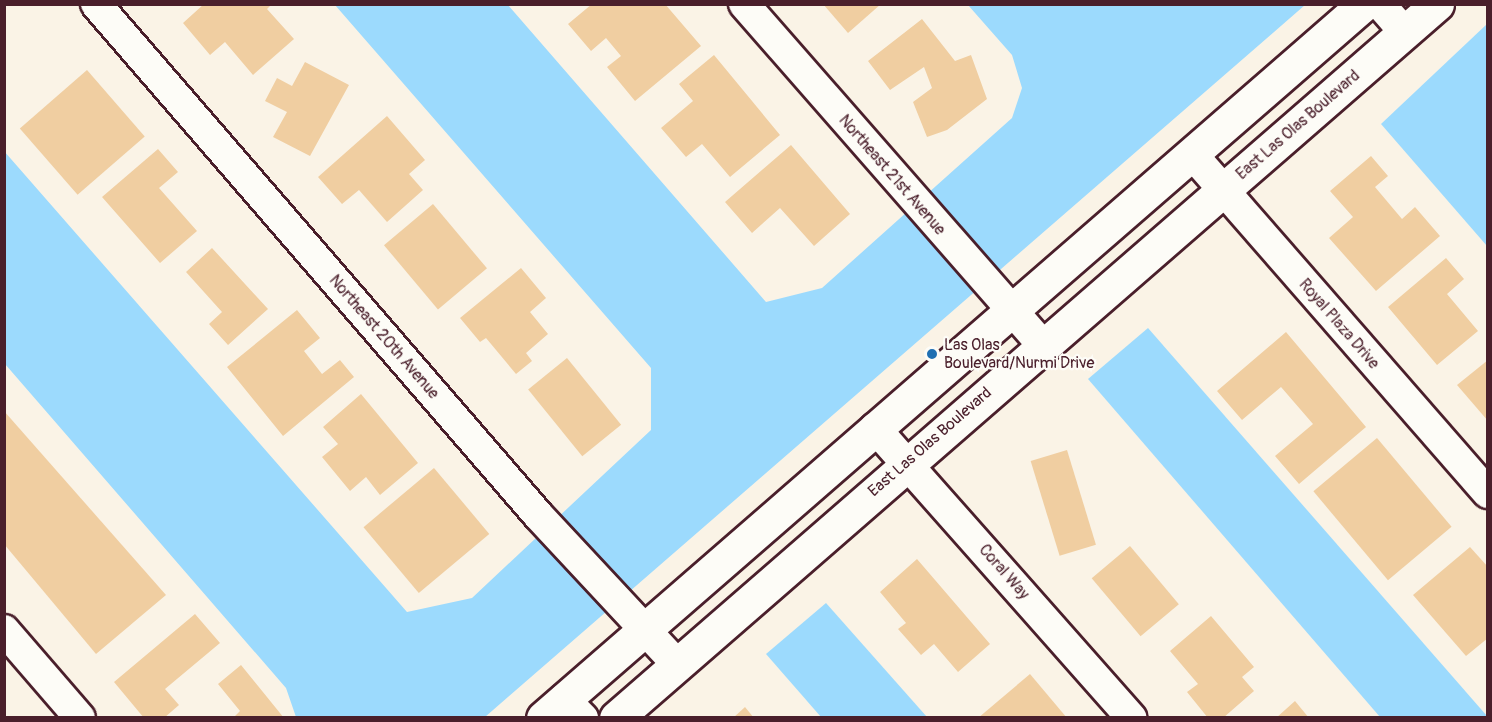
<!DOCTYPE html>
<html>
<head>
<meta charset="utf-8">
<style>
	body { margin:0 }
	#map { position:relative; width:1492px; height:722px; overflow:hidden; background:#faf3e6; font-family:Pangolin,sans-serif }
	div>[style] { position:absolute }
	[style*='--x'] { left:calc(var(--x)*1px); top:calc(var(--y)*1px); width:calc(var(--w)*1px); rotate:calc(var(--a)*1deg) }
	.water>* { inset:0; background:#9cdafd }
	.building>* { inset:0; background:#f0cea1; transform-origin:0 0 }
	.roads { filter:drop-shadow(2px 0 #4a1f2b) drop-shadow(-2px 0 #4a1f2b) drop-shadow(0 2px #4a1f2b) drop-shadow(0 -2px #4a1f2b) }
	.street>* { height:30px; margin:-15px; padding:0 15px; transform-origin:15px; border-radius:15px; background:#fdfcf7 }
	.primary>* { height:33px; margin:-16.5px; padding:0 16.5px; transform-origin:16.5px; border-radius:16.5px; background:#fdfcf7 }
	.dots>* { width:16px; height:16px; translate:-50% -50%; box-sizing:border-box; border:3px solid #fdfcf7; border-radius:50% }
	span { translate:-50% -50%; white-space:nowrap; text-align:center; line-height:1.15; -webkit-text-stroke:4.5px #fdfcf7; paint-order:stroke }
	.street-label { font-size:16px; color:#4a1f2b }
	.poi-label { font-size:16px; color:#4a1f2b }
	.left { translate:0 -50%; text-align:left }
	.frame { position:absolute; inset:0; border:6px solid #4a1f2b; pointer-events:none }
</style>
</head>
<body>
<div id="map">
	<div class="water">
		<i style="clip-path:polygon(335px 5px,508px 5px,766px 302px,822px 288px,1012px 118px,1022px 88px,1012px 55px,968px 5px,1305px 5px,485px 717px,296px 717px,286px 688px,5px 364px,4px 151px,407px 612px,472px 598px,651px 430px,651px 368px)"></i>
		<i style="clip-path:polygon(1487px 24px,1487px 246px,1381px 124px)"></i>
		<i style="clip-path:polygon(1148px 328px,1487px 716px,1487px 717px,1380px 717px,1088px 379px)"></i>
		<i style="clip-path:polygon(826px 603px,927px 717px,821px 717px,766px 654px)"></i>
	</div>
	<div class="building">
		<i style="clip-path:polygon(204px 4px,272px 4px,267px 9px,294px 39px,253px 75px,225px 42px,210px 55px,183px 23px)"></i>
		<i style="clip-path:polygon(592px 4px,665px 4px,701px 46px,635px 101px,607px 67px,621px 56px,606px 38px,591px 51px,568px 24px)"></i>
		<i style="clip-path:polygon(823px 4px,881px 4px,848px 33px)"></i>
		<i style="clip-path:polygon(922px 19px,955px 61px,971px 55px,987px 99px,947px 130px,927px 137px,913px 102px,932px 88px,924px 67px,890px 90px,868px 61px)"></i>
		<i style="clip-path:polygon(714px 55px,780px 135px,730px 177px,702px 144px,686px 157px,661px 128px,693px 101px,679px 84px)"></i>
		<i style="clip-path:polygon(305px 62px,349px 85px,310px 156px,273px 137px,287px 112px,265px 101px,277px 78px,292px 86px)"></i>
		<i style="left:87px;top:70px;width:88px;height:89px;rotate:49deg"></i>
		<i style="clip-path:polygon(387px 116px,425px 160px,409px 174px,423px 190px,387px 222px,359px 190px,342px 204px,318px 177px)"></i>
		<i style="clip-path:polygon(791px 145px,850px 214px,814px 246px,780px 208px,752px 233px,725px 202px)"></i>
		<i style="clip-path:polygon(158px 149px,178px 172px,159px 188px,197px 231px,160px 263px,102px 197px)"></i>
		<i style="clip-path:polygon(1371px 156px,1388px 176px,1375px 187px,1402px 219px,1415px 207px,1440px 236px,1376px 291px,1329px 238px,1353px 217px,1330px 191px)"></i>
		<i style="left:433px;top:204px;width:84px;height:64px;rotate:50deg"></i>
		<i style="clip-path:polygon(212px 248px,268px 309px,228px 345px,209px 324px,222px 312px,186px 272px)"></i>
		<i style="clip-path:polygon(1446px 258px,1464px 279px,1447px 294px,1478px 331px,1437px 365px,1388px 307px)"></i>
		<i style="clip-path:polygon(521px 268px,546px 298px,530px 312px,548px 334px,526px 353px,532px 361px,516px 374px,486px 338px,480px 342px,460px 318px)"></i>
		<i style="clip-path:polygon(297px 310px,320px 338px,304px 351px,322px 374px,340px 360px,354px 377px,283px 436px,227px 367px)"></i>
		<i style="clip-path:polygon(1286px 332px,1366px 427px,1299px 484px,1275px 456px,1313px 424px,1281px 387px,1242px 420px,1217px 391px)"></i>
		<i style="left:567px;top:358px;width:86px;height:50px;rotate:51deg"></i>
		<i style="clip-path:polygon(1488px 360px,1488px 421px,1457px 385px)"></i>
		<i style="clip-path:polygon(361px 394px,418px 463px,380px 495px,366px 477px,350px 491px,322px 457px,338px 444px,323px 427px)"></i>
		<i style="clip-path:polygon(4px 411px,166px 595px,96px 654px,4px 544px)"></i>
		<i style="left:1377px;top:438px;width:116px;height:83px;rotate:50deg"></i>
		<i style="left:1067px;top:450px;width:99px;height:38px;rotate:73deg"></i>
		<i style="left:434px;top:468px;width:86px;height:92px;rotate:50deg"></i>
		<i style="left:1130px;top:546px;width:76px;height:50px;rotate:50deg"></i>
		<i style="clip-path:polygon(1470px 547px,1488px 567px,1488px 638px,1466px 656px,1413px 595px)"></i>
		<i style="clip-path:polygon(917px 559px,990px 644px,958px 672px,934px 644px,921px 655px,898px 629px,906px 623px,880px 592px)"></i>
		<i style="clip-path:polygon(195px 614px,220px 643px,165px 689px,179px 705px,164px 718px,144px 718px,114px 682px)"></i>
		<i style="clip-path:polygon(1211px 616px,1254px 667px,1242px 677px,1254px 691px,1223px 718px,1208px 718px,1187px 692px,1198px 684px,1170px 651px)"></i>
		<i style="clip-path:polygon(241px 665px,284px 718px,233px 718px,240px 711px,218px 684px)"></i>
		<i style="clip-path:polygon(1030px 674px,1067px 718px,978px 718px)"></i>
		<i style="clip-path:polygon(1295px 701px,1309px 718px,1276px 718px)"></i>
		<i style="clip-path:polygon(745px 707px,754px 718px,733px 718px)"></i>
	</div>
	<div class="roads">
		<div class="street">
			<i style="--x:96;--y:4;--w:676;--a:49.14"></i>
			<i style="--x:538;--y:515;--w:205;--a:47"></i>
			<i style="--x:744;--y:4;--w:454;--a:48.8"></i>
			<i style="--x:1380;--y:4;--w:38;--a:49"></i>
			<i style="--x:1192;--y:154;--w:450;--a:48.9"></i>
			<i style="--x:875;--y:428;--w:387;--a:48.5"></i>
			<i style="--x:4;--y:630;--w:116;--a:49.2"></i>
			<i style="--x:564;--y:699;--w:27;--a:45"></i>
		</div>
		<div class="primary">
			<i style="--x:543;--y:718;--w:1088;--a:-41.01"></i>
			<i style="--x:616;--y:718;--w:1088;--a:-41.01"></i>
		</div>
	</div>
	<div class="dots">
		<i style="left:932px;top:354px;background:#1f6fb2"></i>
	</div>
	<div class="street-label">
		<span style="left:1298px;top:125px;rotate:-41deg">East Las Olas Boulevard</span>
		<span style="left:892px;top:175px;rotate:49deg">Northeast 21st Avenue</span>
		<span style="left:1339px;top:324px;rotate:49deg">Royal Plaza Drive</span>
		<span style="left:384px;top:337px;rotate:49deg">Northeast 20th Avenue</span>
		<span style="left:930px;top:442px;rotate:-41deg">East Las Olas Boulevard</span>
		<span style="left:1004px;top:572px;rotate:49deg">Coral Way</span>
	</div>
	<div class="poi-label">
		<span class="left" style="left:944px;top:354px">Las Olas<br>Boulevard/Nurmi Drive</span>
	</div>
	<div class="frame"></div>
</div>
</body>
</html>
